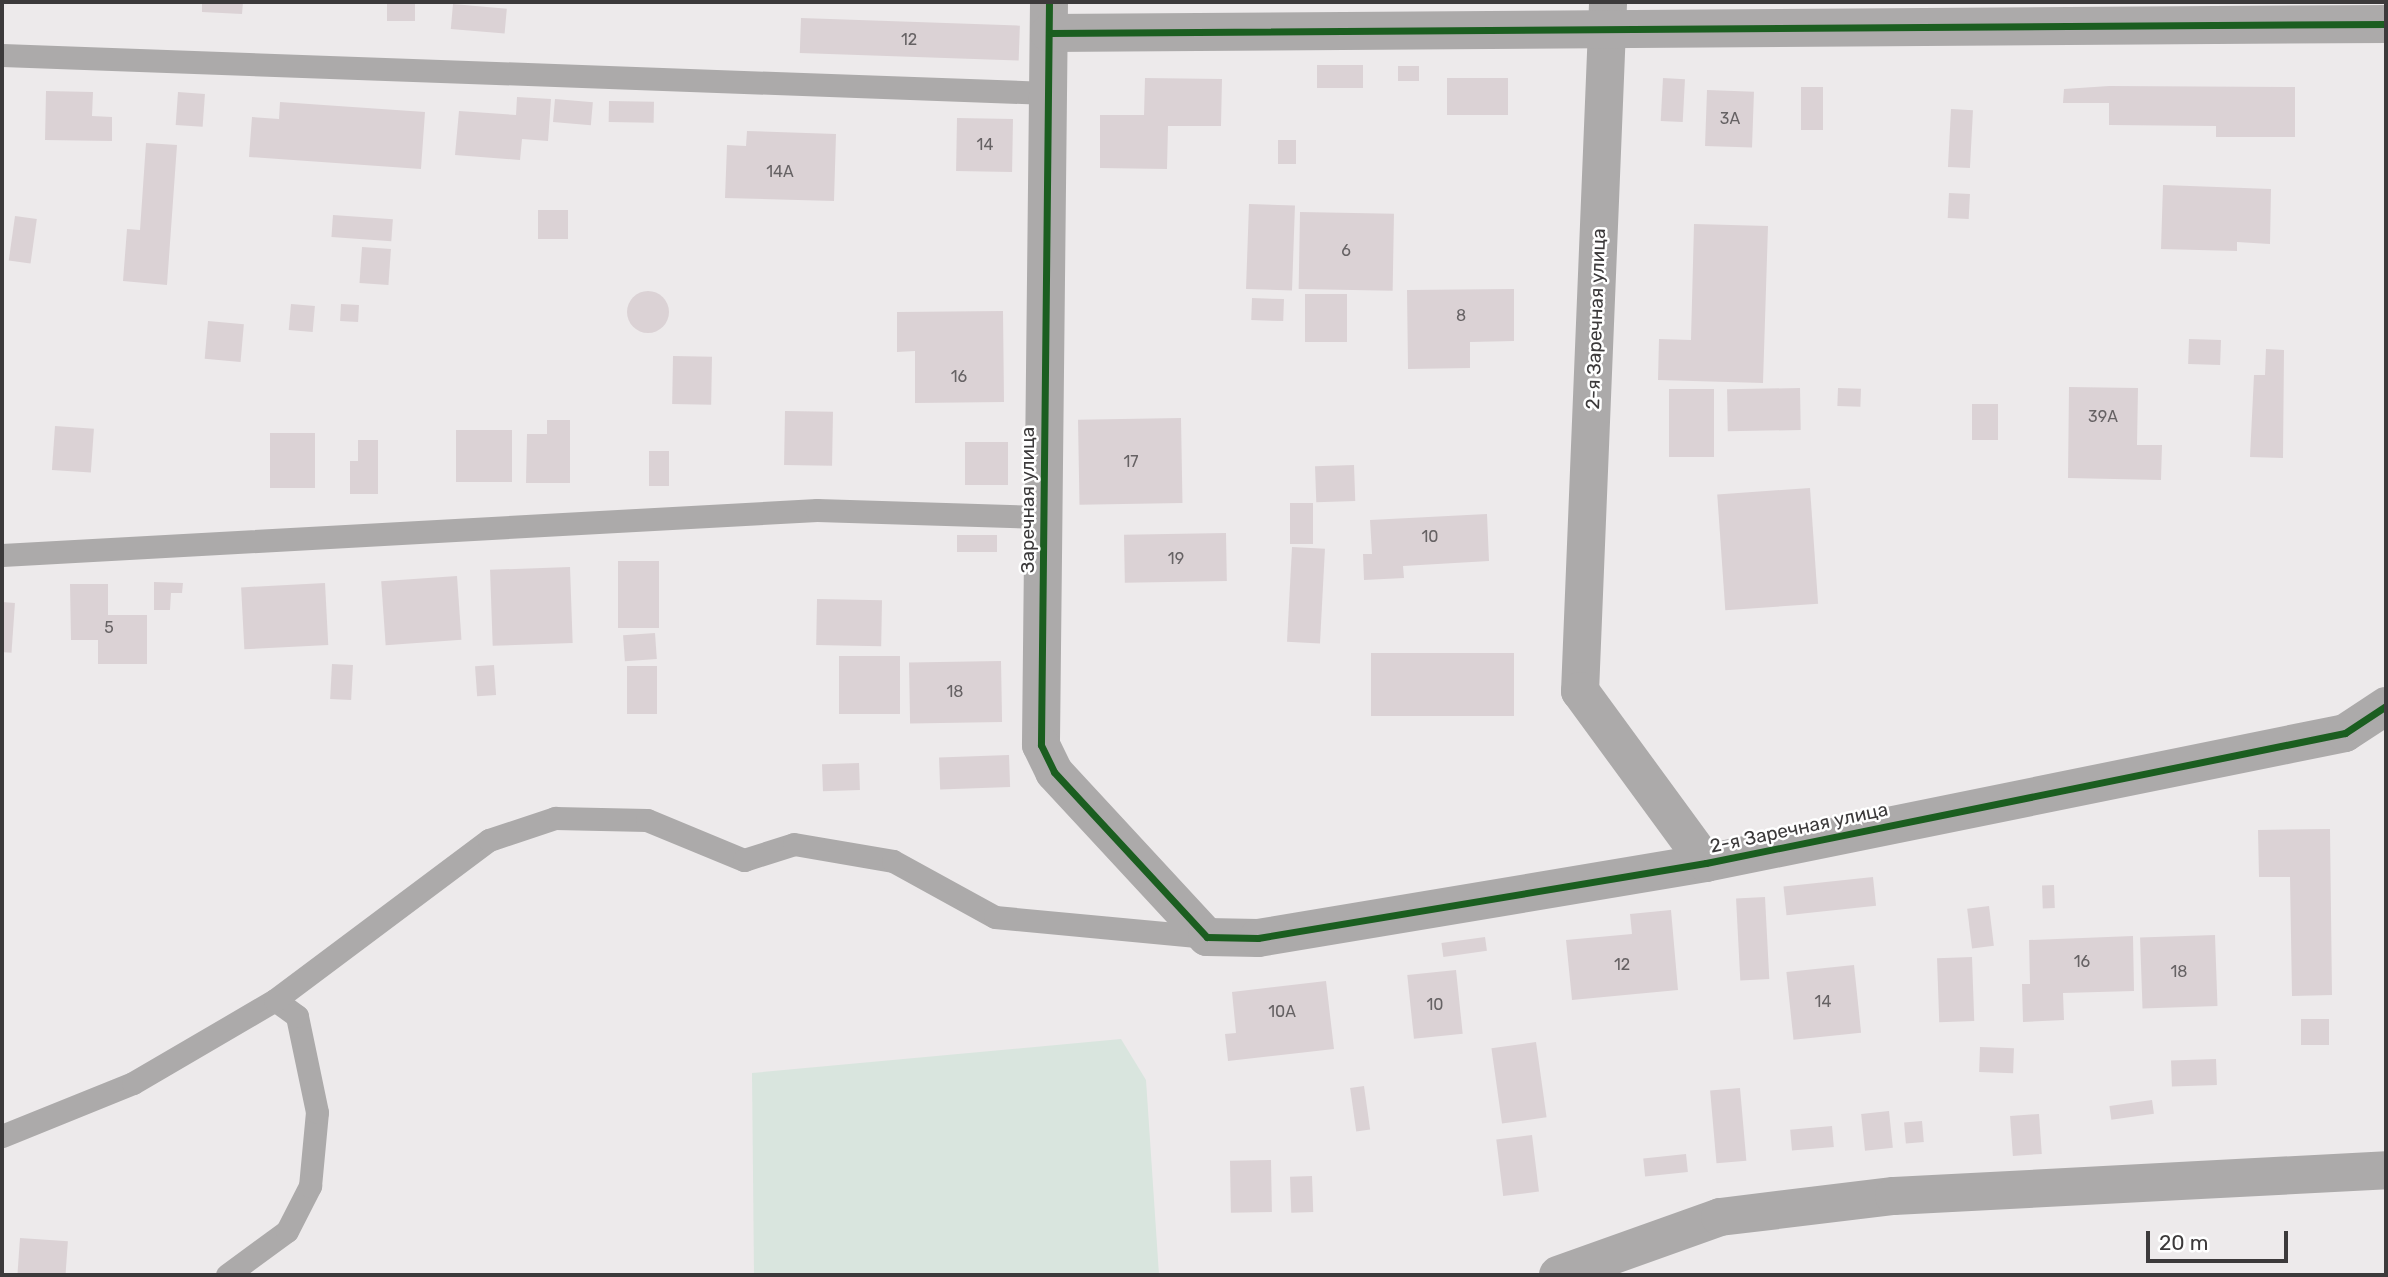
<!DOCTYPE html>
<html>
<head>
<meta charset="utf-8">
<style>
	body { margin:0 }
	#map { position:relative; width:2388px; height:1277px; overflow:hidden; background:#edeaeb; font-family:Rubik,sans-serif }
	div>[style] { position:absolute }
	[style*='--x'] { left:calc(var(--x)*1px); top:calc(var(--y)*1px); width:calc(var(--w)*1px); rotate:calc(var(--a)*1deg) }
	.green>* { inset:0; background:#d9e5de }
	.building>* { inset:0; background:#dbd2d5; transform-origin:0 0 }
	.round { border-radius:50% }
	.lane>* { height:23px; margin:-11.5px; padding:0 11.5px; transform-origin:11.5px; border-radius:11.5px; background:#acaaaa }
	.street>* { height:38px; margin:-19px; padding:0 19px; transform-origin:19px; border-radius:19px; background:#acaaaa }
	.cycleway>* { height:7px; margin:-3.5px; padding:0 3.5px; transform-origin:3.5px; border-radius:3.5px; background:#1b5e20 }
	span { translate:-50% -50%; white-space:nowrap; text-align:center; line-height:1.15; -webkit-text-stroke:5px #fff; paint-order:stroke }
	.number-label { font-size:16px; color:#666264 }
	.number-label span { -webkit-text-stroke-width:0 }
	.street-label { font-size:19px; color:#3c3a3b }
	.frame { position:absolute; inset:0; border:4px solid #3c3a3b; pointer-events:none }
	.scale { position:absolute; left:2146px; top:1231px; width:142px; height:32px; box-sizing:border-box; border:4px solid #3c3a3b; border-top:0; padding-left:9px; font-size:21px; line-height:24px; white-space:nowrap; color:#3c3a3b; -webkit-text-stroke:5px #fff; paint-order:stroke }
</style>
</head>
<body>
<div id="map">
	<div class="green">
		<i style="clip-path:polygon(1121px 1039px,1146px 1080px,1159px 1275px,754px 1275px,752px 1073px)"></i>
	</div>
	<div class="building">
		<i style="clip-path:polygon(202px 2px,243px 2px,242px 14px,202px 12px)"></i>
		<i style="left:387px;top:2px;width:28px;height:19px"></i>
		<i style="left:453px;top:4px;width:54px;height:25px;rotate:5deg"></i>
		<i style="left:801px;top:18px;width:219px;height:35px;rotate:2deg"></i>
		<i style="left:1363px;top:65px;width:23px;height:46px;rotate:90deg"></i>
		<i style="left:1398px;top:66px;width:21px;height:15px"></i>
		<i style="clip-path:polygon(1145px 78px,1222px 79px,1221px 126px,1168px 126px,1167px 169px,1100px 168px,1100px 115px,1144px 115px)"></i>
		<i style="left:1447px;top:78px;width:61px;height:37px"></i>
		<i style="left:1663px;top:78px;width:22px;height:43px;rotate:3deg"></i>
		<i style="clip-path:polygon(2109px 86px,2295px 87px,2295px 137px,2216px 137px,2216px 126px,2109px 125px,2109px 103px,2063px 103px,2064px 89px)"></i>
		<i style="left:1801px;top:87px;width:22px;height:43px"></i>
		<i style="left:1707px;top:90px;width:47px;height:56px;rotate:2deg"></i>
		<i style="clip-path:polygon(46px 91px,93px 92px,92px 116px,112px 117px,112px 141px,45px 140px)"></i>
		<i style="left:178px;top:92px;width:27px;height:33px;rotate:4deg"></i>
		<i style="clip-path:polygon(517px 97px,551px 99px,548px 141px,522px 139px,520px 160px,455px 155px,459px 111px,516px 115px)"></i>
		<i style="left:555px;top:99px;width:38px;height:23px;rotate:5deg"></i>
		<i style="left:609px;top:101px;width:45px;height:21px;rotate:1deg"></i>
		<i style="clip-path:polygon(280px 102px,425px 112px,421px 169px,249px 157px,252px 117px,279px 119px)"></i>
		<i style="left:1951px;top:109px;width:22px;height:58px;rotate:3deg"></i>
		<i style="left:957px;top:118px;width:56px;height:53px;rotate:1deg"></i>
		<i style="clip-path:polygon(747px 131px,836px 134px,834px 201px,725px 198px,727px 145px,746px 146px)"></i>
		<i style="left:1278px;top:140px;width:18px;height:24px"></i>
		<i style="clip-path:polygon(146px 143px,177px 145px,167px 285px,123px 281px,127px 229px,140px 230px)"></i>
		<i style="clip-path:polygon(2163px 185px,2271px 189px,2270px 244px,2237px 242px,2237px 251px,2161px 249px)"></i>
		<i style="left:1949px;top:193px;width:21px;height:25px;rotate:3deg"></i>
		<i style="left:1249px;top:204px;width:46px;height:85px;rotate:2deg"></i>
		<i style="left:538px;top:210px;width:30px;height:29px"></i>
		<i style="left:1300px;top:212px;width:94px;height:77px;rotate:1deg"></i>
		<i style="left:333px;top:215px;width:60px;height:22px;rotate:4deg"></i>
		<i style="left:15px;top:216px;width:22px;height:45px;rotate:8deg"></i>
		<i style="clip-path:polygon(1694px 224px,1768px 226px,1763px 383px,1658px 380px,1659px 339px,1691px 340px)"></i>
		<i style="left:362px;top:247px;width:29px;height:36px;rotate:4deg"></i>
		<i style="clip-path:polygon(1514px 289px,1514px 341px,1470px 342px,1470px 368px,1408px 369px,1407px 290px)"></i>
		<i class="round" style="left:627px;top:291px;width:42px;height:42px"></i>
		<i style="left:1305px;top:294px;width:42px;height:48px"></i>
		<i style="left:1252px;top:298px;width:32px;height:22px;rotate:2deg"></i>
		<i style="left:291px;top:304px;width:24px;height:26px;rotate:5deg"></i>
		<i style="left:341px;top:304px;width:18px;height:17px;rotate:3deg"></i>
		<i style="clip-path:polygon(1003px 311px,1004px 402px,915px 403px,915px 351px,897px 352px,897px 312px)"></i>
		<i style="left:208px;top:321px;width:36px;height:38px;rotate:5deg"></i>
		<i style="left:2189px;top:339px;width:32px;height:25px;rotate:2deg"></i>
		<i style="clip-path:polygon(2266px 349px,2284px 350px,2283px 458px,2250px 457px,2254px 375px,2265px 375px)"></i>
		<i style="left:673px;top:356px;width:39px;height:48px;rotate:1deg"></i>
		<i style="clip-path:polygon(2069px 387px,2138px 388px,2137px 445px,2162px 445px,2161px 480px,2068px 478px)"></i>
		<i style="left:1800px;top:388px;width:42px;height:73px;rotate:89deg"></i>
		<i style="left:1838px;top:388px;width:23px;height:18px;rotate:2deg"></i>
		<i style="left:1669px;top:389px;width:45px;height:68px"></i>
		<i style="left:1972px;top:404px;width:26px;height:36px"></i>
		<i style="left:785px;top:411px;width:48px;height:54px;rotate:1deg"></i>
		<i style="left:1181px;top:418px;width:85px;height:103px;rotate:89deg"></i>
		<i style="clip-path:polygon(547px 420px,570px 420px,570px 483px,526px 483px,527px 434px,547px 434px)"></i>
		<i style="left:55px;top:426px;width:39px;height:44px;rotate:4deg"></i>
		<i style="left:456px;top:430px;width:56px;height:52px"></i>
		<i style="left:270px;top:433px;width:45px;height:55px"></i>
		<i style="clip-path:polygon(358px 440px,378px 440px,378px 494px,350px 494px,350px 461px,358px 461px)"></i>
		<i style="left:1008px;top:442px;width:43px;height:43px;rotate:90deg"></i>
		<i style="left:669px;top:451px;width:35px;height:20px;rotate:90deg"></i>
		<i style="left:1354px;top:465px;width:36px;height:39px;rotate:88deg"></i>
		<i style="left:1810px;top:488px;width:116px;height:93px;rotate:86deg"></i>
		<i style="left:1313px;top:503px;width:41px;height:23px;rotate:90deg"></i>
		<i style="clip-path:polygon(1487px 514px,1489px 561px,1403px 566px,1404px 578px,1364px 580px,1363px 554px,1372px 554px,1370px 520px)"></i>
		<i style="left:1226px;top:533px;width:48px;height:102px;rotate:89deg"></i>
		<i style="left:997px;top:535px;width:17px;height:40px;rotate:90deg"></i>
		<i style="left:1292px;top:547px;width:33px;height:95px;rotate:3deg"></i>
		<i style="left:618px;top:561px;width:41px;height:67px"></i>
		<i style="left:570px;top:567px;width:76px;height:80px;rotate:88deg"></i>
		<i style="left:457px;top:576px;width:64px;height:76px;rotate:86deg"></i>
		<i style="clip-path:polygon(154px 582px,183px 583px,182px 593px,171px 593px,170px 610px,154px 610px)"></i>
		<i style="left:325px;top:583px;width:62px;height:84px;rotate:87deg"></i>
		<i style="clip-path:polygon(70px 584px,108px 584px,108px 615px,147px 615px,147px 664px,98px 664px,98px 640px,71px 640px)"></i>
		<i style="left:817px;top:599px;width:65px;height:46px;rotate:1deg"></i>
		<i style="left:2px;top:602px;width:13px;height:50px;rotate:4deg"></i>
		<i style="left:655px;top:633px;width:26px;height:32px;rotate:86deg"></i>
		<i style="left:1371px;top:653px;width:143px;height:63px"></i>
		<i style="left:900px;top:656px;width:58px;height:61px;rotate:90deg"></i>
		<i style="left:1001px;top:661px;width:61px;height:92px;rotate:89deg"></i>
		<i style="left:332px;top:664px;width:21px;height:35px;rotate:3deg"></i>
		<i style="left:494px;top:665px;width:30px;height:19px;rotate:86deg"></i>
		<i style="left:627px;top:666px;width:30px;height:48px"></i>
		<i style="left:1009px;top:755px;width:32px;height:70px;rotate:88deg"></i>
		<i style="left:859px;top:763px;width:27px;height:37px;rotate:88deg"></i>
		<i style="clip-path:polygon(2330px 829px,2332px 995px,2292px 996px,2290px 877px,2259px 877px,2258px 830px)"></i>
		<i style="left:1873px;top:877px;width:29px;height:90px;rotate:84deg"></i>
		<i style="left:2054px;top:885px;width:23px;height:12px;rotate:88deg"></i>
		<i style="left:1765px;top:897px;width:82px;height:29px;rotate:87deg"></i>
		<i style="left:1989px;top:906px;width:40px;height:22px;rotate:83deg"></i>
		<i style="clip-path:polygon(1671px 910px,1678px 990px,1572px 1000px,1566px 940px,1632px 934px,1630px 914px)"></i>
		<i style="left:2215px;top:935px;width:71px;height:75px;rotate:88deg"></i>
		<i style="clip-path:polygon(2133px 936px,2134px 991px,2063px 993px,2064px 1020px,2023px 1022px,2022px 984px,2030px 984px,2029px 940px)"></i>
		<i style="left:1485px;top:937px;width:14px;height:44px;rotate:82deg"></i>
		<i style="left:1972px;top:957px;width:64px;height:35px;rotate:88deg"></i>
		<i style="left:1854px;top:965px;width:68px;height:68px;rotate:84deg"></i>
		<i style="left:1456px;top:970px;width:64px;height:49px;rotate:84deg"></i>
		<i style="clip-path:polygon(1326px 981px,1334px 1049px,1228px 1061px,1225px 1034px,1236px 1033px,1232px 992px)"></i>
		<i style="left:2301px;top:1019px;width:28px;height:26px"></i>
		<i style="left:1536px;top:1042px;width:76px;height:45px;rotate:82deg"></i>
		<i style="left:1980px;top:1047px;width:34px;height:25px;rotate:2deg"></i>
		<i style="left:2216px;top:1059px;width:26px;height:45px;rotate:88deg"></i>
		<i style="left:1364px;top:1086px;width:44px;height:14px;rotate:82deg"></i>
		<i style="left:1740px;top:1088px;width:73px;height:30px;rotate:85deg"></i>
		<i style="left:2152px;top:1100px;width:14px;height:43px;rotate:82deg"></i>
		<i style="left:1889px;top:1111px;width:37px;height:28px;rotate:84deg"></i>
		<i style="left:2039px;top:1114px;width:40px;height:29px;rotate:86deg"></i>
		<i style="left:1922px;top:1121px;width:21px;height:18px;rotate:85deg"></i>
		<i style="left:1832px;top:1126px;width:21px;height:42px;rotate:85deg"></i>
		<i style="left:1532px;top:1135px;width:57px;height:36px;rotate:83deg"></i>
		<i style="left:1686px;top:1154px;width:18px;height:43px;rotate:84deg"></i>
		<i style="left:1271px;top:1160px;width:52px;height:41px;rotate:89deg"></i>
		<i style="left:1312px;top:1176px;width:36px;height:22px;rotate:88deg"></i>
		<i style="left:20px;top:1238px;width:48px;height:37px;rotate:4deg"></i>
	</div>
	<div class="lane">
		<i style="--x:2;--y:55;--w:1046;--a:2.08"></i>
		<i style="--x:2;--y:555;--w:816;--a:-3.16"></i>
		<i style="--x:817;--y:510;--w:226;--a:1.8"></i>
		<i style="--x:2;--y:1136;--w:141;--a:-22"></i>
		<i style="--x:133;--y:1083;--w:164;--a:-30.3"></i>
		<i style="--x:227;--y:1275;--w:74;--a:-36.3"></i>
		<i style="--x:287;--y:1231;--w:51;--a:-62.9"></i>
		<i style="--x:310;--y:1186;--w:74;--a:-84.6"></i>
		<i style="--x:317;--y:1112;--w:98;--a:-101.8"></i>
		<i style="--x:297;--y:1016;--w:27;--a:-144"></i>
		<i style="--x:275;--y:1000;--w:267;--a:-36.8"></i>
		<i style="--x:489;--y:840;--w:70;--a:-18.4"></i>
		<i style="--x:555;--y:818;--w:92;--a:1.2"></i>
		<i style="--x:647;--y:820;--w:105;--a:22.4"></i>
		<i style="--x:744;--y:860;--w:52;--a:-17.7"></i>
		<i style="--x:794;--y:844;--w:100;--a:9.7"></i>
		<i style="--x:893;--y:861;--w:116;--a:28.8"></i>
		<i style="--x:995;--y:917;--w:213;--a:5.4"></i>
	</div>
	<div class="street">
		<i style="--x:1049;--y:2;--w:743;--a:90.62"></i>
		<i style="--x:1041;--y:745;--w:30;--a:64"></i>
		<i style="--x:1054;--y:772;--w:225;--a:47.2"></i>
		<i style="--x:1207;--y:937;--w:51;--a:1.1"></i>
		<i style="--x:1258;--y:938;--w:454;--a:-9.5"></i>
		<i style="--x:1706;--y:863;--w:652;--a:-11.5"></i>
		<i style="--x:2345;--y:733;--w:49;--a:-33.4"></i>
		<i style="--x:1608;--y:4;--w:688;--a:92.33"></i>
		<i style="--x:1580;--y:691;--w:213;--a:53.8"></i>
		<i style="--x:1049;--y:33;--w:1337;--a:-0.39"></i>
		<i style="--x:1558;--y:1275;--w:172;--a:-19.7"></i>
		<i style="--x:1720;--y:1217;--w:175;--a:-6.9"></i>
		<i style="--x:1894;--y:1196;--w:493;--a:-3"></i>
	</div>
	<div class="cycleway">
		<i style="--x:1049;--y:2;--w:743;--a:90.62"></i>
		<i style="--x:1041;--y:745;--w:30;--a:64"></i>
		<i style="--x:1054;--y:772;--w:225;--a:47.2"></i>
		<i style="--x:1207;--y:937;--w:51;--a:1.1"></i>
		<i style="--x:1258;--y:938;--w:454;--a:-9.5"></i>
		<i style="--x:1706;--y:863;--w:652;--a:-11.5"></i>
		<i style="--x:2345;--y:733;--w:49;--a:-33.4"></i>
		<i style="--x:1049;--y:33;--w:1337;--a:-0.39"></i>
	</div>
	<div class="number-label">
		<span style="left:909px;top:40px">12</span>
		<span style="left:1730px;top:119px">3А</span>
		<span style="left:985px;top:145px">14</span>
		<span style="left:780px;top:172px">14А</span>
		<span style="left:1346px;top:251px">6</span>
		<span style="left:1461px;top:316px">8</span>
		<span style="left:959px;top:377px">16</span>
		<span style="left:2103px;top:417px">39А</span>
		<span style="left:1131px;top:462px">17</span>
		<span style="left:1430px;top:537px">10</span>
		<span style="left:1176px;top:559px">19</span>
		<span style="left:109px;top:628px">5</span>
		<span style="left:955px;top:692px">18</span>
		<span style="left:2082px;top:962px">16</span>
		<span style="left:1622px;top:965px">12</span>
		<span style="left:2179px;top:972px">18</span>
		<span style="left:1823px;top:1002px">14</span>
		<span style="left:1435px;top:1005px">10</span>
		<span style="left:1282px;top:1012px">10А</span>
	</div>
	<div class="street-label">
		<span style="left:1596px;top:319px;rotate:-88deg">2-я Заречная улица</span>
		<span style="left:1028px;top:500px;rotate:-90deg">Заречная улица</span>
		<span style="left:1799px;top:828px;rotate:-12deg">2-я Заречная улица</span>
	</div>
	<div class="frame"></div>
	<div class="scale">20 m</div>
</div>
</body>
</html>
